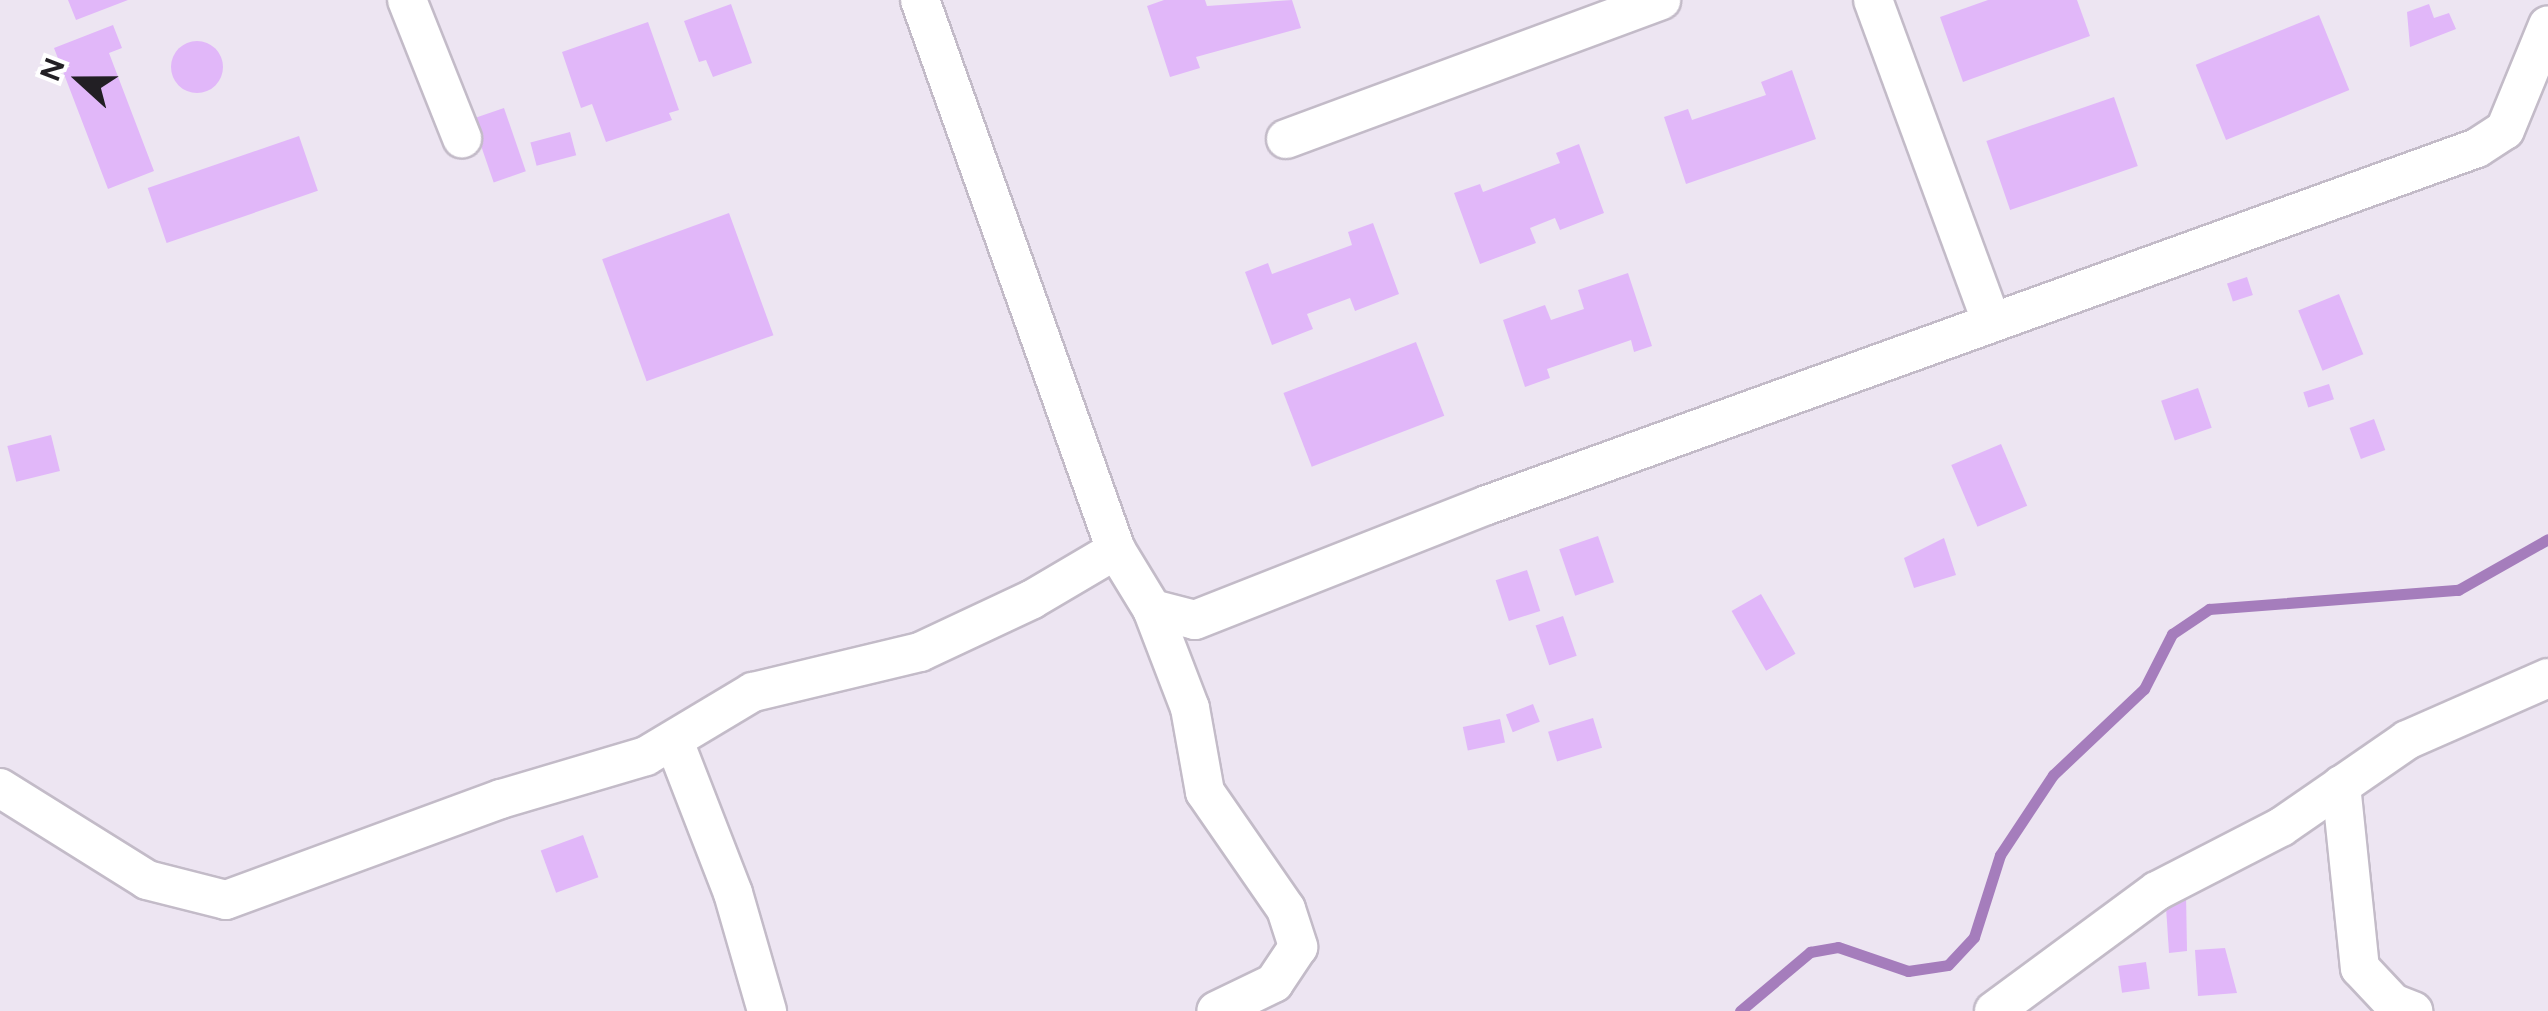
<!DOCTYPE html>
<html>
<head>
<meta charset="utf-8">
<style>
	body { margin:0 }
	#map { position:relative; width:2548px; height:1011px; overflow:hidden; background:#ede5f2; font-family:Figtree,sans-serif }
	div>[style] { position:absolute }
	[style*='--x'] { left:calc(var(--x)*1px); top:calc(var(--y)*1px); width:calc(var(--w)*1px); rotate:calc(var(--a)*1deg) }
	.stream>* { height:11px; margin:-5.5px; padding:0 5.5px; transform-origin:5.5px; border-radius:5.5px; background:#a57dbc }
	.building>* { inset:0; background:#e1b7f9; transform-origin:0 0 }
	.round { border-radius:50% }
	.roads { filter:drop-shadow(2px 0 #c3bbc8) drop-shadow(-2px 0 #c3bbc8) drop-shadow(0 2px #c3bbc8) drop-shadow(0 -2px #c3bbc8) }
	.minor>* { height:38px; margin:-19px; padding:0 19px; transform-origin:19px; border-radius:19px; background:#fff }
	span { translate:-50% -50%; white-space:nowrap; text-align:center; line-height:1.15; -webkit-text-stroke:9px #fff; paint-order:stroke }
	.north { position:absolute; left:30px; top:30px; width:100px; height:100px; -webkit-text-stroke:8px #fff; paint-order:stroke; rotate:291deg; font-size:28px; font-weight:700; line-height:40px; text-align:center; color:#221f24 }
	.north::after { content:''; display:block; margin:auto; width:35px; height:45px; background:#221f24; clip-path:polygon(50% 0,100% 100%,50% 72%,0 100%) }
</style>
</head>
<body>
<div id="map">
	<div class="stream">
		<i style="--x:1740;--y:1011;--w:92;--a:-40.1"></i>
		<i style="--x:1810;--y:952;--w:28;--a:-10"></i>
		<i style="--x:1838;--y:947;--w:74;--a:18.9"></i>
		<i style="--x:1908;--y:971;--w:40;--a:-8.5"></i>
		<i style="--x:1948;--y:965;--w:38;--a:-47"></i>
		<i style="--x:1974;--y:937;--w:86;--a:-72.4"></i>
		<i style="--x:2000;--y:855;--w:96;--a:-56.5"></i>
		<i style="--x:2053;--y:775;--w:125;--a:-43.4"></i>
		<i style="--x:2144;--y:689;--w:62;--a:-63"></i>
		<i style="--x:2172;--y:634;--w:45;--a:-34"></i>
		<i style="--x:2209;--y:609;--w:250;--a:-4.4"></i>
		<i style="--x:2458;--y:590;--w:103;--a:-29.5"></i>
	</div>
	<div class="building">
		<i style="clip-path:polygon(68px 0,128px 0,76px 20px)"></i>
		<i style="clip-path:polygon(1164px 0,1205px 0,1207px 6px,1292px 0,1301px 28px,1196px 57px,1200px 68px,1170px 77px,1147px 6px)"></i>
		<i style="clip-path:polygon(1988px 0,2077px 0,2090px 36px,1963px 82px,1940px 17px)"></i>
		<i style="clip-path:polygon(731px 4px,752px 63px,713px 77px,706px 60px,699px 62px,684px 21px)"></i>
		<i style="clip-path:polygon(2429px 4px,2434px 18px,2449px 13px,2456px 29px,2410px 47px,2407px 12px)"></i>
		<i style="left:2319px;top:15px;width:81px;height:133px;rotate:68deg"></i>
		<i style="clip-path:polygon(648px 22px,679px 110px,669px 113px,672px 120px,606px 142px,592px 104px,581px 108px,562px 52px)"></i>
		<i style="clip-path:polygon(113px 25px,122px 48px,109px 53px,154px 171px,108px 189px,54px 48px)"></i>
		<i class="round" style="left:171px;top:41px;width:52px;height:52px"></i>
		<i style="clip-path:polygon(1792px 70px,1816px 139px,1686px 184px,1664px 117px,1688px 109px,1692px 120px,1766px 95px,1761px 82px)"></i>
		<i style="left:2114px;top:97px;width:73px;height:135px;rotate:71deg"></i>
		<i style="left:504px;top:108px;width:67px;height:34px;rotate:71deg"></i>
		<i style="left:570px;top:132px;width:24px;height:41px;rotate:75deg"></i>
		<i style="left:299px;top:136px;width:58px;height:160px;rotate:71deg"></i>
		<i style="clip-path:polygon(1579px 144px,1604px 213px,1560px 230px,1555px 218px,1530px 228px,1536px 243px,1480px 264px,1454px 193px,1480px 184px,1483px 192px,1560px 163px,1556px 153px)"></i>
		<i style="left:729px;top:213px;width:130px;height:135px;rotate:70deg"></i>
		<i style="clip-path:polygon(1373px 223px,1399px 294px,1355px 311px,1350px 298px,1307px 314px,1313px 329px,1272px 345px,1245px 272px,1268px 263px,1272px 274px,1352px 245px,1348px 232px)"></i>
		<i style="clip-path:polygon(1628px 273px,1652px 346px,1634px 352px,1631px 340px,1547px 369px,1550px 378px,1525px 387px,1503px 320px,1545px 305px,1551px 320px,1584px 309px,1578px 290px)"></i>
		<i style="left:2247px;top:277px;width:19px;height:21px;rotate:72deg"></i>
		<i style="left:2339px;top:294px;width:65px;height:44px;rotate:68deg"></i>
		<i style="left:1416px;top:342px;width:79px;height:142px;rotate:69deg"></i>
		<i style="left:2329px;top:384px;width:16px;height:27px;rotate:72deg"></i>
		<i style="left:2198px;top:388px;width:42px;height:39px;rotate:71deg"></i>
		<i style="left:2374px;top:419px;width:33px;height:26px;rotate:70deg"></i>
		<i style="left:51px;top:435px;width:37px;height:45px;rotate:76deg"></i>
		<i style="left:2001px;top:444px;width:67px;height:54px;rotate:67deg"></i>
		<i style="left:1598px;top:536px;width:49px;height:41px;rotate:71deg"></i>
		<i style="clip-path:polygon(1944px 538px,1956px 575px,1914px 588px,1904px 558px)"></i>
		<i style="left:1527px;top:570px;width:43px;height:33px;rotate:72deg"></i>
		<i style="left:1761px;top:594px;width:69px;height:34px;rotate:60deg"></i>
		<i style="left:1563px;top:616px;width:42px;height:29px;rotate:71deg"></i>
		<i style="left:1533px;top:704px;width:19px;height:29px;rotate:69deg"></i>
		<i style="left:1593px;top:718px;width:31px;height:47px;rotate:73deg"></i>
		<i style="left:1500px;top:719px;width:24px;height:38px;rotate:78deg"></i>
		<i style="left:583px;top:835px;width:45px;height:45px;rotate:70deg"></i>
		<i style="clip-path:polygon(2186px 893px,2187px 951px,2169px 953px,2166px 907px)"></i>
		<i style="clip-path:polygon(2225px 948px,2237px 993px,2198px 996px,2195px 950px)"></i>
		<i style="left:2146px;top:962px;width:27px;height:28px;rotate:82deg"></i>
	</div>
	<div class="roads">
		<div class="minor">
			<i style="--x:407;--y:0;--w:149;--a:68.3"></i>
			<i style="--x:920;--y:0;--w:584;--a:70.39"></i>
			<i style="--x:1116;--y:550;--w:69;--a:58.6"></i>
			<i style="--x:1152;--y:609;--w:44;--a:14.3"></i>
			<i style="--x:1195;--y:620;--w:314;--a:-21.5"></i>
			<i style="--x:1487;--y:505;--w:1052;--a:-19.83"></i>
			<i style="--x:2477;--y:148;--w:33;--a:-33"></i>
			<i style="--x:2505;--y:130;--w:113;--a:-67.7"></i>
			<i style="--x:1873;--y:0;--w:342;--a:69.8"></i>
			<i style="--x:1286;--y:139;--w:400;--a:-20.3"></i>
			<i style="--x:1152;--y:609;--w:106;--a:69"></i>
			<i style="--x:1190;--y:708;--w:85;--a:79.9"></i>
			<i style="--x:1205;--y:792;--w:142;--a:55.3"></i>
			<i style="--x:1286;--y:909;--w:40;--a:72"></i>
			<i style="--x:1298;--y:947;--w:43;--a:123.7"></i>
			<i style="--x:1274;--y:983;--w:64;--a:154.2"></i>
			<i style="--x:674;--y:741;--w:163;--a:68.8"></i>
			<i style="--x:733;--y:893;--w:123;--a:73.9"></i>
			<i style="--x:2341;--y:785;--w:184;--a:84.1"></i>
			<i style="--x:2360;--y:968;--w:48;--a:46.7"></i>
			<i style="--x:2393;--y:1003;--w:22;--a:22"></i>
			<i style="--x:0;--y:788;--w:173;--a:32"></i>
			<i style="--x:147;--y:880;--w:81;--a:14.2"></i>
			<i style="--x:226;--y:900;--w:293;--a:-20.2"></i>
			<i style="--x:501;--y:799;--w:151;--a:-16.5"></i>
			<i style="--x:646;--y:756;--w:125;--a:-30.9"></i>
			<i style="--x:753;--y:692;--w:172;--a:-13.5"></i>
			<i style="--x:920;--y:652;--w:123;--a:-25.1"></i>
			<i style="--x:1031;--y:600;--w:99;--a:-30.5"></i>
			<i style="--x:1994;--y:1011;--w:202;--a:-36.4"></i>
			<i style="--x:2157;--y:891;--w:140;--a:-27.3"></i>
			<i style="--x:2281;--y:827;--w:153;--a:-34.6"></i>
			<i style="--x:2407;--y:740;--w:154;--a:-23.7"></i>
		</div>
	</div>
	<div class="north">N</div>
</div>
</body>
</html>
